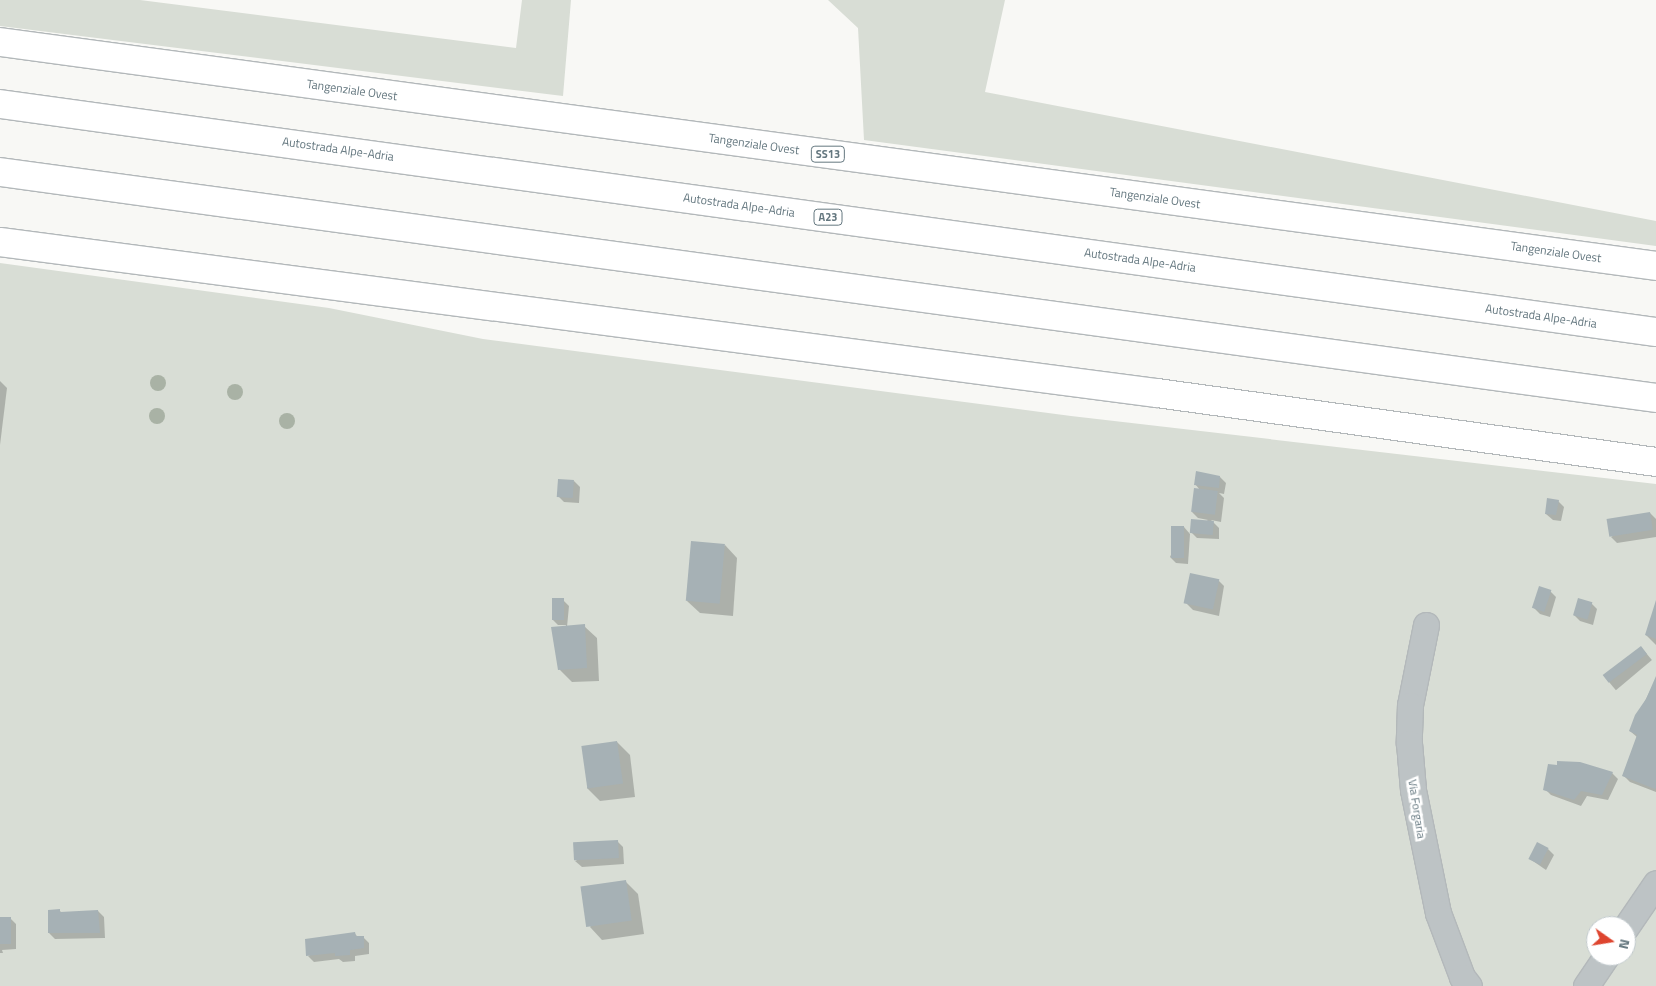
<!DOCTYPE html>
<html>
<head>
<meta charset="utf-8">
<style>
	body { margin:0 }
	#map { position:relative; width:1656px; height:986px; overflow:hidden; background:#f8f8f5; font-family:"Titillium Web",sans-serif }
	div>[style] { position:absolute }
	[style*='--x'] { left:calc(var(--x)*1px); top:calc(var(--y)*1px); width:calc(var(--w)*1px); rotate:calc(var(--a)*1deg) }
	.green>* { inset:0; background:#d8ddd5 }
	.shadow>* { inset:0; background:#0003; transform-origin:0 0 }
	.building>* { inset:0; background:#a6b1b5; transform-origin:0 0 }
	.roads { filter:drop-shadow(1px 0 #b3b8ba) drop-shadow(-1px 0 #b3b8ba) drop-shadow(0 1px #b3b8ba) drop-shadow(0 -1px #b3b8ba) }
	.street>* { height:25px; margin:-12.5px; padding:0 12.5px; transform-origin:12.5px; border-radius:12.5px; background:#bdc3c5 }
	.highway>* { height:28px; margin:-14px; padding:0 14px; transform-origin:14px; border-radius:14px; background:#fff }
	.trees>* { width:16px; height:16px; margin:-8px; border-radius:50%; background:#a9b2a5 }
	span { translate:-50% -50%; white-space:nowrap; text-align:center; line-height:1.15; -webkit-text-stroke:5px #fff; paint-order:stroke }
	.shield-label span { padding:1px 4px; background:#fff; border:1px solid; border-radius:4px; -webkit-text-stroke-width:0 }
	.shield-label { font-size:11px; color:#64777f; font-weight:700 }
	.street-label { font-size:12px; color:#64777f }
	.north { position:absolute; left:1586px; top:916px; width:50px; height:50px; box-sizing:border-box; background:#fff; border:1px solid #c1c9cc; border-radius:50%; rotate:103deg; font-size:14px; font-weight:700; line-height:20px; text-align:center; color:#64777f }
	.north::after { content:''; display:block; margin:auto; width:18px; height:22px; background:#de452f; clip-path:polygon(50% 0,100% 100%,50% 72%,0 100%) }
</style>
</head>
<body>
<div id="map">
	<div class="green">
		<i style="clip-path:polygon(0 0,140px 0,516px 48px,522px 0,571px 0,563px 96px,0 26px)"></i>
		<i style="clip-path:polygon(828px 0,1005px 0,985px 92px,1656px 221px,1656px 246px,864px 140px,858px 28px)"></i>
		<i style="clip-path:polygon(evenodd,0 263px,329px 308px,483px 339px,1071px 416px,1656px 484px,1656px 986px,0 986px,0 263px,1596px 926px,1626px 926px,1626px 956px,1596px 956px,1596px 926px)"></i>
	</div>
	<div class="shadow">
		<i style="clip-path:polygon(0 381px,7px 388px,0 445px)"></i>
		<i style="clip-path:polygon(1220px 477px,1226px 483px,1224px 494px,1219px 493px,1224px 498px,1221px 522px,1211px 520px,1219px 528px,1219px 539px,1197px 538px,1191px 532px,1208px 520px,1198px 518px,1192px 512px,1200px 490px,1195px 484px)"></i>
		<i style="clip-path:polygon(574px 481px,580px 487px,579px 503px,564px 502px,558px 496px)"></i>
		<i style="clip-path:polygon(1558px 501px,1564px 507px,1561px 521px,1553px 520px,1546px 514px)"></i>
		<i style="clip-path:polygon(1650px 513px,1656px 519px,1656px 537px,1617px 543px,1611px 537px)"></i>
		<i style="clip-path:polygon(1184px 527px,1190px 534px,1188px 564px,1176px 563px,1170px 557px)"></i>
		<i style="clip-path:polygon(725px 545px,737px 558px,733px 616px,700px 613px,687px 601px)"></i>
		<i style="clip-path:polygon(1218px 580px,1224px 586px,1219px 616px,1193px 610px,1187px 604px)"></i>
		<i style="clip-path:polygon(1550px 591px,1556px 597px,1550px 617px,1540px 614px,1534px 608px)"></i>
		<i style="clip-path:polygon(563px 600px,569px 606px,567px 627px,584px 626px,597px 638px,599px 681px,572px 682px,560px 670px,566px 625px,558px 625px,552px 619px)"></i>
		<i style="clip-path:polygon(1591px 603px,1597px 609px,1593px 625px,1580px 621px,1574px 615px)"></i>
		<i style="clip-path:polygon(1656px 603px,1656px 645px,1646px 635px)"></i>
		<i style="left:1641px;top:647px;width:17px;height:47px;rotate:50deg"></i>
		<i style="clip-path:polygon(1656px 679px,1656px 792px,1630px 782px,1624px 776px,1637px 737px,1630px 731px)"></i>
		<i style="clip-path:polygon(617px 742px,630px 755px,635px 797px,600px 801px,587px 788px)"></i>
		<i style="clip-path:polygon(1612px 773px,1618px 779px,1608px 800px,1587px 796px,1581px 806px,1551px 795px,1545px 789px)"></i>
		<i style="clip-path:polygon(617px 841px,623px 847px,624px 864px,582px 867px,575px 861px)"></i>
		<i style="clip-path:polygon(1548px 849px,1554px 855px,1546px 870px,1530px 859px)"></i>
		<i style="clip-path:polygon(626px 882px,638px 894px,644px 934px,602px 940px,590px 927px)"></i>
		<i style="clip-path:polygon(60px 911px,62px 913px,98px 911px,104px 917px,105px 938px,55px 939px,49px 933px)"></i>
		<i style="clip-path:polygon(0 918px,10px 918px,16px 924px,16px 949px,2px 950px,3px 953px,0 953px)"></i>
		<i style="clip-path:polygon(355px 934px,358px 937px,363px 937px,369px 943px,369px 954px,355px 956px,355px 961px,343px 962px,339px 959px,314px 962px,308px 956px)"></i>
	</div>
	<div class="building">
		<i style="clip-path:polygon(1196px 471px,1220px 476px,1219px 488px,1194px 485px)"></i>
		<i style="left:558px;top:479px;width:16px;height:18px;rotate:4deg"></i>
		<i style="left:1194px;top:488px;width:24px;height:24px;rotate:7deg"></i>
		<i style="clip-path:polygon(1547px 498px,1559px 500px,1556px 515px,1545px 514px)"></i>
		<i style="left:1650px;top:512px;width:18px;height:44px;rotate:81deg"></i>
		<i style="left:1191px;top:519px;width:23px;height:14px;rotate:5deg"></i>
		<i style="left:1171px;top:526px;width:13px;height:32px"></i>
		<i style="left:691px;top:541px;width:34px;height:60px;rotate:5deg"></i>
		<i style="left:1190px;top:573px;width:30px;height:31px;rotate:12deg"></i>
		<i style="left:1539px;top:586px;width:13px;height:23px;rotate:18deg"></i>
		<i style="left:552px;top:598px;width:12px;height:22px"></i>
		<i style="left:1578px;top:598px;width:15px;height:18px;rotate:16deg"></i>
		<i style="clip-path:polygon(1656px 600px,1656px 639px,1645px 635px)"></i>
		<i style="clip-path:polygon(585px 624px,587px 668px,558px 670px,551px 627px)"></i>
		<i style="left:1641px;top:646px;width:10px;height:48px;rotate:53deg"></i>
		<i style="clip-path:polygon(1656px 676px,1656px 788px,1655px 789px,1622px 776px,1637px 735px,1629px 731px,1635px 715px,1646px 699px)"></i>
		<i style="left:617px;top:741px;width:43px;height:36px;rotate:82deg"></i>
		<i style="clip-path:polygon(1557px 761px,1580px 762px,1613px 772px,1602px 795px,1581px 791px,1574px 800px,1543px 790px,1548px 764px,1557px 765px)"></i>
		<i style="left:618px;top:840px;width:18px;height:45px;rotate:87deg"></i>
		<i style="left:1537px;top:842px;width:13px;height:19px;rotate:27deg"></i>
		<i style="left:626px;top:880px;width:41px;height:46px;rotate:82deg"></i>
		<i style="clip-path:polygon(60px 909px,60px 912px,98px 910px,100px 933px,48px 933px,48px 910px)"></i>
		<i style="left:0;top:917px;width:11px;height:27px"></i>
		<i style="clip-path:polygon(355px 932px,356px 936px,364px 936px,364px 948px,350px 950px,350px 955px,335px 956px,335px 953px,306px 956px,305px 939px)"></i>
	</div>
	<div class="roads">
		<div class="street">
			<i style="--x:1426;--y:625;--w:82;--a:101.3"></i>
			<i style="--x:1410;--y:705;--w:38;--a:92"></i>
			<i style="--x:1409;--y:743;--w:47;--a:85.1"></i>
			<i style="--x:1413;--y:790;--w:126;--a:78.5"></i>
			<i style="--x:1438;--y:913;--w:68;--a:69.4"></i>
			<i style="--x:1462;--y:977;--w:11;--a:52"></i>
			<i style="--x:1626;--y:927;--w:53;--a:-55.7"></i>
			<i style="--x:1586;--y:986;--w:36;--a:-56"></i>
		</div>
		<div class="highway">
			<i style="--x:0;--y:42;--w:1671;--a:7.7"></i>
			<i style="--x:0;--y:104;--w:1672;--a:7.84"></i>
			<i style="--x:0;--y:172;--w:1671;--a:7.77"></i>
			<i style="--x:0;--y:242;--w:1167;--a:7.44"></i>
			<i style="--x:1157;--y:393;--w:504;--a:7.87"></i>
		</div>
	</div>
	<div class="trees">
		<i style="left:158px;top:383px"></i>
		<i style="left:235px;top:392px"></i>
		<i style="left:157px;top:416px"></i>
		<i style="left:287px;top:421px"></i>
	</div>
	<div class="shield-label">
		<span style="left:828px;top:154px">SS13</span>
		<span style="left:828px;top:217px">A23</span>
	</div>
	<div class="street-label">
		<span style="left:352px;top:90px;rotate:8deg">Tangenziale Ovest</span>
		<span style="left:754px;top:144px;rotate:8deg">Tangenziale Ovest</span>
		<span style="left:338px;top:149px;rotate:8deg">Autostrada Alpe-Adria</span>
		<span style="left:1155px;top:198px;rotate:8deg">Tangenziale Ovest</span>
		<span style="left:739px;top:205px;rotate:8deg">Autostrada Alpe-Adria</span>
		<span style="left:1556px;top:252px;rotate:8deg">Tangenziale Ovest</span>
		<span style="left:1140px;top:260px;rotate:8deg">Autostrada Alpe-Adria</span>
		<span style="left:1541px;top:316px;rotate:8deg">Autostrada Alpe-Adria</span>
		<span style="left:1417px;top:809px;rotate:81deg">Via Forgaria</span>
	</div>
	<div class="north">N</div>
</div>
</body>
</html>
